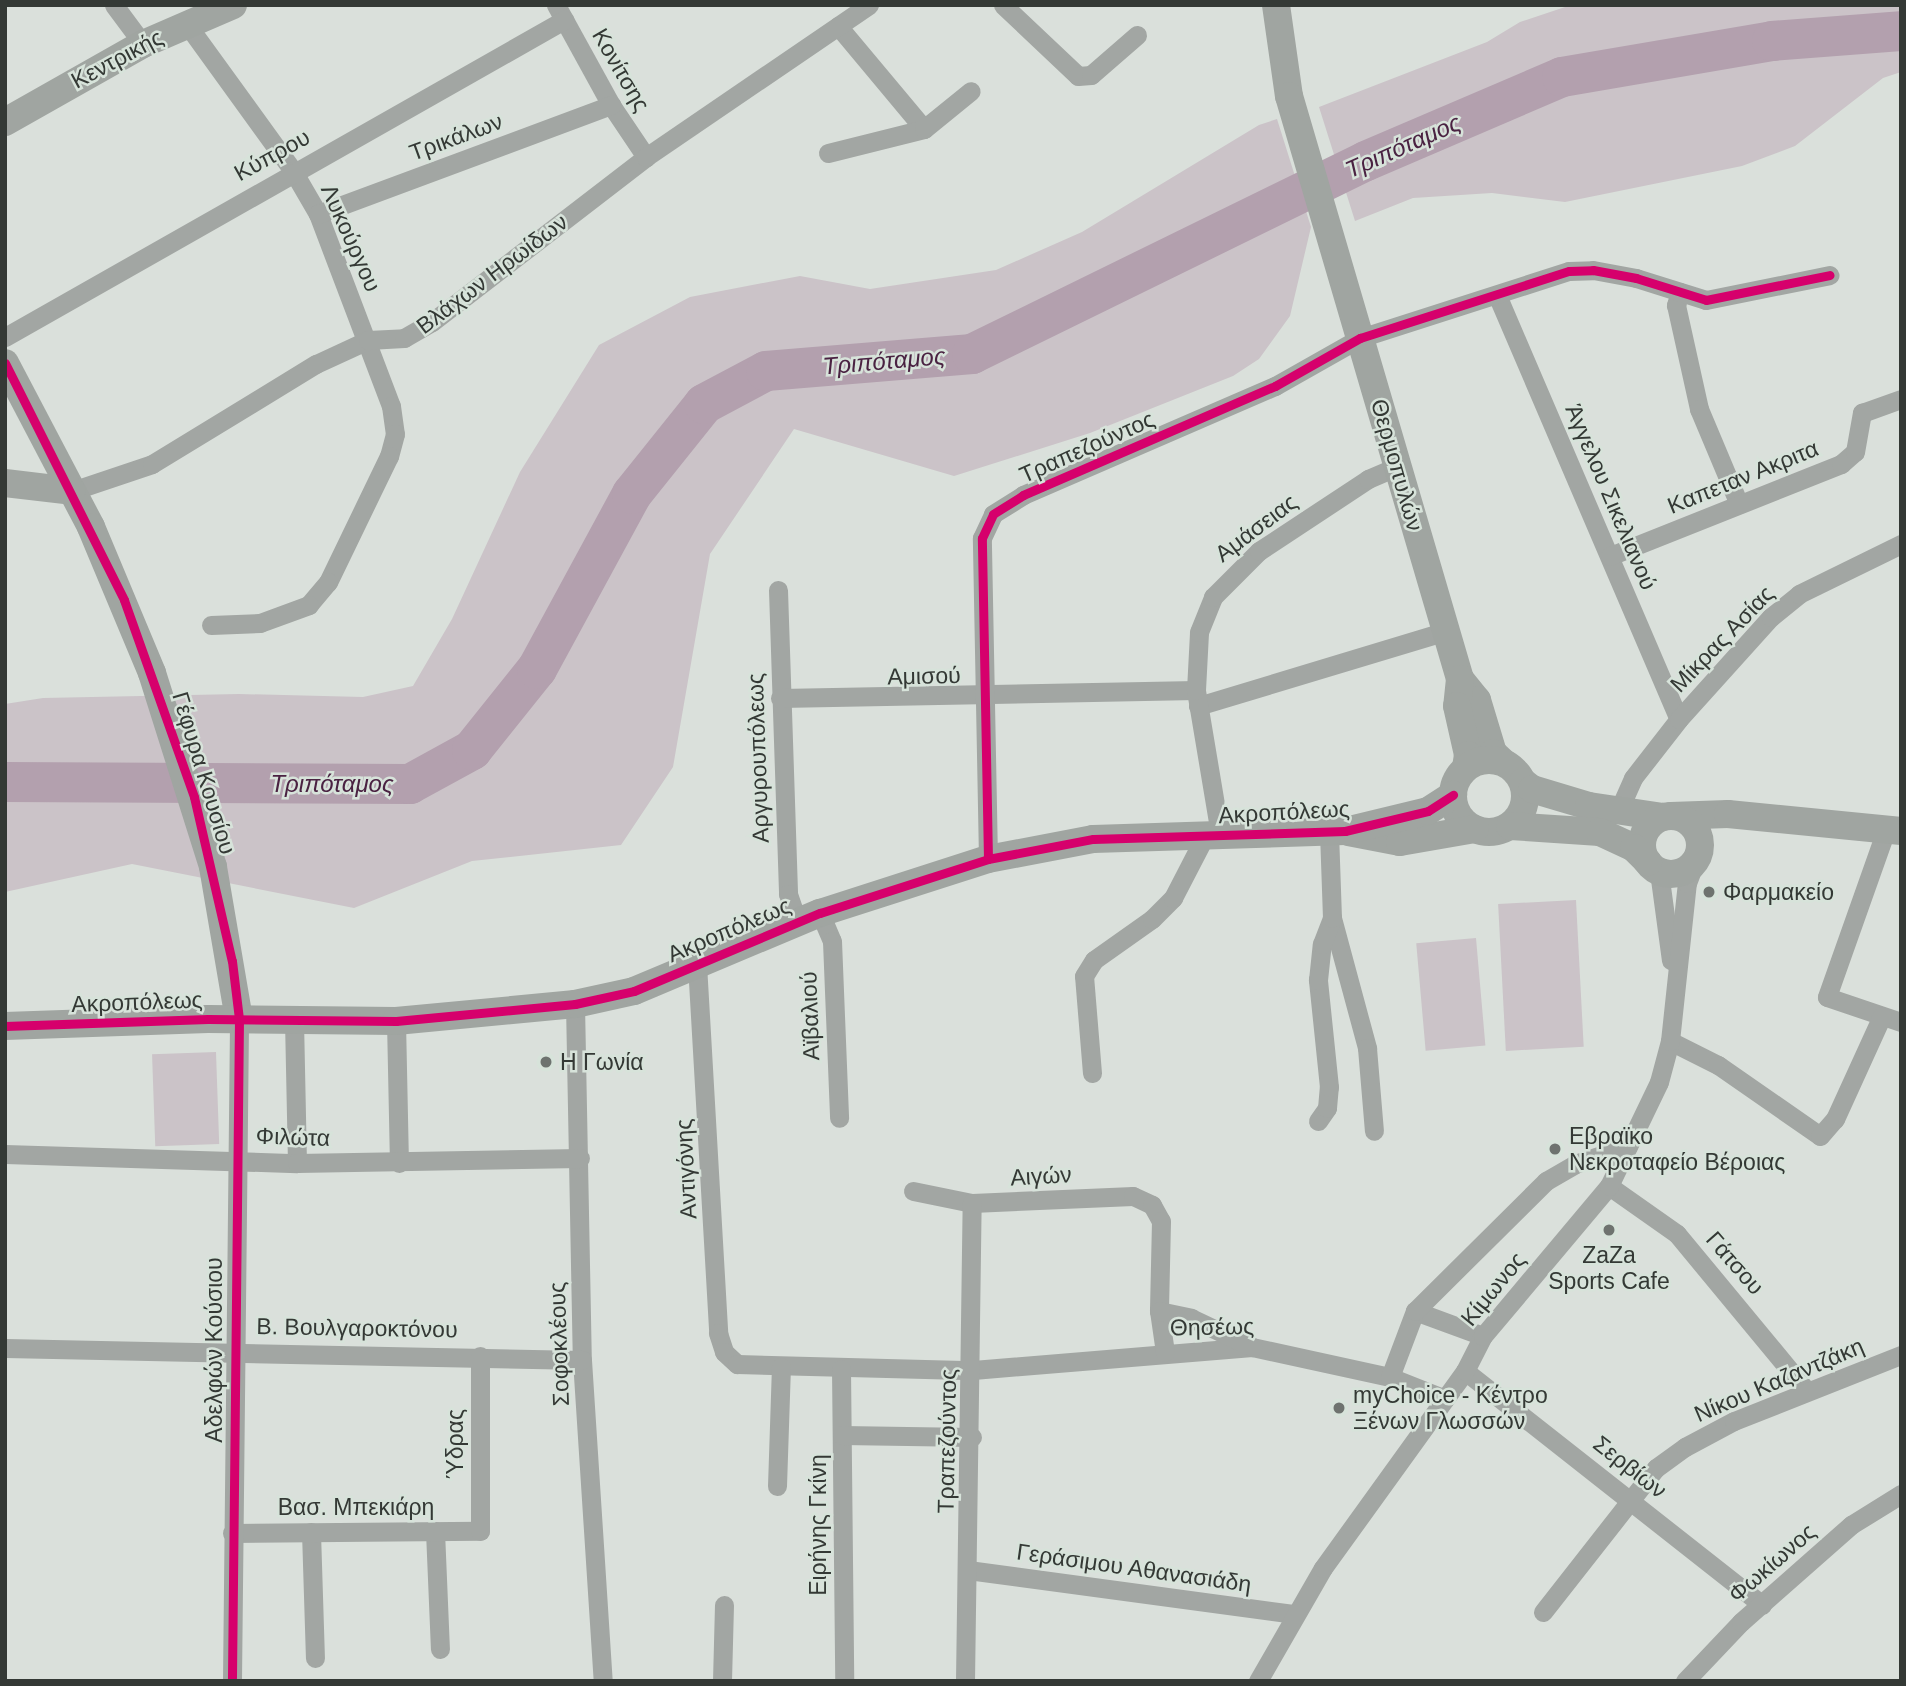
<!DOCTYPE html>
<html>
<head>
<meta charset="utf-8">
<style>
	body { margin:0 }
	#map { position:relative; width:1906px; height:1686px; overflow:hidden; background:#dae0db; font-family:Helvetica,sans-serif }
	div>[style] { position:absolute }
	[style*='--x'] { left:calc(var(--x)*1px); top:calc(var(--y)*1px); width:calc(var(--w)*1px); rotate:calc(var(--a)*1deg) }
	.green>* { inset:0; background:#cbc3c8; transform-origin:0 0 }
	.river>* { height:40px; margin:-20px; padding:0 20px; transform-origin:20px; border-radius:20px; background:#b3a0ae }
	.street>* { height:19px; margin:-9.5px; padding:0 9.5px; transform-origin:9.5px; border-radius:9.5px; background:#a2a6a3 }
	.secondary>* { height:28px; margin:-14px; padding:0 14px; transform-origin:14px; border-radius:14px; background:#a0a5a1 }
	.secondary>.ring { margin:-14px; padding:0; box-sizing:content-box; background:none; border:28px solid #a0a5a1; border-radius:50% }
	.cycleway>* { height:9px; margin:-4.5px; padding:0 4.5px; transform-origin:4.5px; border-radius:4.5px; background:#d6006c }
	.dots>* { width:19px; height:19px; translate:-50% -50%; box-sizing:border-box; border:4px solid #d7e3da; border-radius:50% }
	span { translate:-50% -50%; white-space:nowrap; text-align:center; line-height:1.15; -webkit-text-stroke:5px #d7e3da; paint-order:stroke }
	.street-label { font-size:23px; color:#343935 }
	.poi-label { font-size:23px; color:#343935 }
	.left { translate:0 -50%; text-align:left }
	.water-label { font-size:24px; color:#4a2242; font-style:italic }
	.frame { position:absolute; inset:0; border:7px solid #343935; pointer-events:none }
</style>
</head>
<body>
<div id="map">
	<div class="green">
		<i style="clip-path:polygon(1571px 5px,1901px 5px,1901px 72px,1883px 78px,1795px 146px,1742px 166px,1565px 202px,1492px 193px,1413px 198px,1355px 221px,1319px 107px,1487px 42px,1520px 22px)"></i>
		<i style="clip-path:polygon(1277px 119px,1311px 227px,1290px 316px,1259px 359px,1233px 376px,1090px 433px,954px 476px,794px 429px,710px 554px,673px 767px,621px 845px,472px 861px,354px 908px,132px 864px,5px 892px,5px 704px,43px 698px,239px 694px,363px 697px,413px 686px,452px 619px,520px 472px,599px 345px,690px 297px,800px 276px,870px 289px,996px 270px,1082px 232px,1259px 125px)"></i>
		<i style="left:1576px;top:900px;width:147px;height:78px;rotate:87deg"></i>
		<i style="left:1476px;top:938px;width:108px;height:60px;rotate:85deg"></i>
		<i style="left:216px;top:1052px;width:92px;height:64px;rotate:88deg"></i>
	</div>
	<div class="river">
		<i style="--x:5;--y:782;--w:405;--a:0.3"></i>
		<i style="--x:410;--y:784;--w:71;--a:-28.7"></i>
		<i style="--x:472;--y:750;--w:104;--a:-51.3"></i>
		<i style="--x:537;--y:669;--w:199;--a:-61.5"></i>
		<i style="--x:632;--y:494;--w:115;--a:-51.3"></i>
		<i style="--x:704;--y:404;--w:70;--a:-28"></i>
		<i style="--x:766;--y:371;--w:207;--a:-4.7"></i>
		<i style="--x:972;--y:354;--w:439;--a:-26.1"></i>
		<i style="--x:1366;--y:161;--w:213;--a:-23.2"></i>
		<i style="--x:1562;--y:77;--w:213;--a:-9.7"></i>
		<i style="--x:1772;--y:41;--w:129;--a:-4.4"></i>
	</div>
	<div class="street">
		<i style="--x:114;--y:5;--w:49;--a:53.4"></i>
		<i style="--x:556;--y:5;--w:114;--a:61.2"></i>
		<i style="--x:611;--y:105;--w:63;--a:56.1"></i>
		<i style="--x:1003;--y:5;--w:103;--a:43.4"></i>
		<i style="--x:1078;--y:76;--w:13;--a:-4"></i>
		<i style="--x:1091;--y:75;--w:61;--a:-41"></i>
		<i style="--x:186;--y:23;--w:183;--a:54.1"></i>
		<i style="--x:293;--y:171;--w:50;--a:59.8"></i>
		<i style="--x:318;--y:214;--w:205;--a:69.2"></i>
		<i style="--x:391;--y:406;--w:28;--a:82"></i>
		<i style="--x:395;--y:434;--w:23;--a:105"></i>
		<i style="--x:389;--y:456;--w:140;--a:115.8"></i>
		<i style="--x:328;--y:582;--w:30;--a:130"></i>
		<i style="--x:309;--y:605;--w:52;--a:159.8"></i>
		<i style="--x:260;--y:623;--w:49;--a:177.7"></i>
		<i style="--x:838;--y:26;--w:134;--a:50.1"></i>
		<i style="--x:828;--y:153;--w:99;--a:-14"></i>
		<i style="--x:924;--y:129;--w:60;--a:-39"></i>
		<i style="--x:318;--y:214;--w:313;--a:-20.4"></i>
		<i style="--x:1680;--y:292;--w:14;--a:107"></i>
		<i style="--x:1676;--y:305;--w:107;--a:77.5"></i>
		<i style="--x:1699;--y:409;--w:103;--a:67.2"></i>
		<i style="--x:1497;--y:295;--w:461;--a:66.8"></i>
		<i style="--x:5;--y:337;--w:643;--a:-29.56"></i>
		<i style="--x:72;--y:491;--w:84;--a:-18.6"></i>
		<i style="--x:152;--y:464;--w:192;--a:-31.4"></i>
		<i style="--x:316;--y:364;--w:57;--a:-24.8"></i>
		<i style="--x:368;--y:340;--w:36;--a:-3"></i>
		<i style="--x:404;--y:338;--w:32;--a:-30"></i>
		<i style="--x:432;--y:322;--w:270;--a:-37.6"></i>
		<i style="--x:646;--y:157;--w:270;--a:-34.3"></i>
		<i style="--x:1610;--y:556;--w:249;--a:-21.7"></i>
		<i style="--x:1841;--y:464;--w:18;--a:-41"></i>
		<i style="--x:1855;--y:452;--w:40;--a:-80"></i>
		<i style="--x:1862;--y:413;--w:41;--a:-19.7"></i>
		<i style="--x:778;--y:590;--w:304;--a:88.1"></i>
		<i style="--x:788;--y:894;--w:31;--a:71"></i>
		<i style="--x:780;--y:698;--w:416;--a:-1.1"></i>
		<i style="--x:1198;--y:706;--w:259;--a:-16.8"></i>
		<i style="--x:1618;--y:812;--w:37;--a:-66"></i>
		<i style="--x:1633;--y:778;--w:75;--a:-52.1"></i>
		<i style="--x:1679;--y:719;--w:137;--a:-48"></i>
		<i style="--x:1771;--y:617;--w:36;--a:-39"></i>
		<i style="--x:1799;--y:594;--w:114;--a:-26.1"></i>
		<i style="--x:1886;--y:830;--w:177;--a:109.5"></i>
		<i style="--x:1827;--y:997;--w:78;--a:18.7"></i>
		<i style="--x:1220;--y:834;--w:146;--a:-99.5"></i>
		<i style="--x:1196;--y:690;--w:58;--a:-87"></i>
		<i style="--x:1199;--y:632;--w:38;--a:-68"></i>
		<i style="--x:1213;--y:597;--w:65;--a:-45"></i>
		<i style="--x:1259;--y:551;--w:131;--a:-33.4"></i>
		<i style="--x:1368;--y:479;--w:33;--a:-23"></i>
		<i style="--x:988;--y:859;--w:321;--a:-91.1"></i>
		<i style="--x:982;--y:538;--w:26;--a:-65"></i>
		<i style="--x:993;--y:514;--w:36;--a:-32"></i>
		<i style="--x:1023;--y:495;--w:275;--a:-23.4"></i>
		<i style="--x:1275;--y:386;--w:98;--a:-29.5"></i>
		<i style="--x:1360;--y:338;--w:219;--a:-17.8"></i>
		<i style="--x:1569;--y:271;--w:24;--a:-2"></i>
		<i style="--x:1593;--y:270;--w:44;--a:10.5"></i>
		<i style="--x:1636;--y:278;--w:73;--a:17.4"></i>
		<i style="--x:1706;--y:300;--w:126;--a:-11.4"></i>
		<i style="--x:1654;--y:868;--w:13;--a:61"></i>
		<i style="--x:1660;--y:879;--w:82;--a:82.3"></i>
		<i style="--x:820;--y:913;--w:30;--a:67"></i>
		<i style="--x:832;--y:941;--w:177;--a:87.7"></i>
		<i style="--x:1332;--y:918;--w:135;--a:74.9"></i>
		<i style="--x:1367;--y:1048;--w:83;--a:85.2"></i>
		<i style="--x:697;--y:964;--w:370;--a:86.7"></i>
		<i style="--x:718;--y:1333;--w:20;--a:72"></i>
		<i style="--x:724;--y:1352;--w:18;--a:43"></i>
		<i style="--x:737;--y:1364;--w:236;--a:1.5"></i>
		<i style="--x:973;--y:1370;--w:280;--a:-4.7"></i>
		<i style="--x:1252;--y:1347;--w:141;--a:12.3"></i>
		<i style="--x:1390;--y:1377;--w:59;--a:21.8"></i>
		<i style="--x:575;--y:1004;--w:356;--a:88.9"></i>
		<i style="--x:582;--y:1360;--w:322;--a:86.3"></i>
		<i style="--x:294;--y:1020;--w:143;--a:88.8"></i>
		<i style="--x:396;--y:1021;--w:142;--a:88.8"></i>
		<i style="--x:1670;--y:1041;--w:54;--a:26.6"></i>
		<i style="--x:1718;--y:1065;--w:124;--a:34.8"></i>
		<i style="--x:1820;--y:1136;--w:23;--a:-49"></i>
		<i style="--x:1835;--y:1119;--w:113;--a:-65.5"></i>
		<i style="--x:1092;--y:1073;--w:97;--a:-94.7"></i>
		<i style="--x:1084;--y:976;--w:19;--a:-58"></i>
		<i style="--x:1094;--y:960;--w:71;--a:-35.3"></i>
		<i style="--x:1152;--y:919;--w:30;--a:-45"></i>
		<i style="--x:1173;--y:898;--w:70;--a:-62.7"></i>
		<i style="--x:1318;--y:1121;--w:16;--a:-55"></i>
		<i style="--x:1327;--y:1108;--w:21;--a:-85"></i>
		<i style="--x:1329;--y:1087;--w:108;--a:-95.9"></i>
		<i style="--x:1318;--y:980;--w:36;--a:-84"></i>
		<i style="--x:1322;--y:944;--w:28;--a:-69"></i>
		<i style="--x:1332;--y:918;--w:86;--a:-92"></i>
		<i style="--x:5;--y:1154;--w:292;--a:1.8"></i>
		<i style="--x:297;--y:1163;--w:283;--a:-1"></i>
		<i style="--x:1609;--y:1186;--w:83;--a:35.2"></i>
		<i style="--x:1677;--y:1234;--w:204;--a:50.4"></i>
		<i style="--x:913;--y:1191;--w:60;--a:11.5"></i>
		<i style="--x:972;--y:1203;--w:161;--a:-2.5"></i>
		<i style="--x:1133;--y:1196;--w:21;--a:25"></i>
		<i style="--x:1152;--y:1205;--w:18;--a:61"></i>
		<i style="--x:1161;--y:1221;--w:90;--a:91.3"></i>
		<i style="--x:1159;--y:1311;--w:41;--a:81.7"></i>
		<i style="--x:1159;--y:1311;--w:33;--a:12"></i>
		<i style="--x:1191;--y:1318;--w:68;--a:25.4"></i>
		<i style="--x:1415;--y:1311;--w:72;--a:20.2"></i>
		<i style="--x:5;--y:1348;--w:577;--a:1.19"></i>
		<i style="--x:841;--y:1369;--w:312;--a:89.4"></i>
		<i style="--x:1465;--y:1371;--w:378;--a:38.2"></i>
		<i style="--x:1390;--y:1377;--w:71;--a:-69.3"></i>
		<i style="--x:1415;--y:1311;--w:185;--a:-44.8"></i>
		<i style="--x:1546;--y:1181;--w:34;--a:-30"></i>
		<i style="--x:1575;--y:1164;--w:56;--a:-18.8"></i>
		<i style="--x:842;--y:1435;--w:130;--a:0.9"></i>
		<i style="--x:777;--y:1486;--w:119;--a:-88.1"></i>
		<i style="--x:435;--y:1531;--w:118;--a:87.6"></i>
		<i style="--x:311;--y:1532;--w:126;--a:88.2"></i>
		<i style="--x:232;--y:1533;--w:248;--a:-0.5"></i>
		<i style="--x:480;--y:1531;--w:175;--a:-90"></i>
		<i style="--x:968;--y:1570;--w:328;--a:7.7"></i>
		<i style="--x:1543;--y:1612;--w:183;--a:-51.9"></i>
		<i style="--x:1656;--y:1468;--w:36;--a:-36"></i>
		<i style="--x:1685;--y:1447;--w:55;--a:-28"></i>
		<i style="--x:1734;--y:1421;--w:180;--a:-21.6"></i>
		<i style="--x:232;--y:1681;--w:662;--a:-89.39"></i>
		<i style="--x:722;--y:1681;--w:76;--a:-88.5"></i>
		<i style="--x:965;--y:1681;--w:478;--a:-89.2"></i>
		<i style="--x:1258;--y:1681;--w:130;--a:-60.1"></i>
		<i style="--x:1323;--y:1568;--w:243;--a:-54.2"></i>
		<i style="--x:1465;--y:1371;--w:39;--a:-63"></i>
		<i style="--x:1483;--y:1336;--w:196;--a:-50"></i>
		<i style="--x:1609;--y:1186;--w:115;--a:-64.3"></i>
		<i style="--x:1659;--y:1082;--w:42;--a:-75"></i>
		<i style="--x:1670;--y:1041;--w:159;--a:-83.9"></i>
		<i style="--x:1687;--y:883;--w:25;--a:-69"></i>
		<i style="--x:1685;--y:1681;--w:81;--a:-46.5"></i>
		<i style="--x:1741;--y:1622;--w:147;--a:-41.4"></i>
		<i style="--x:1851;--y:1525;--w:59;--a:-31.8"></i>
	</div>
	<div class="secondary">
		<i style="--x:1276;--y:5;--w:92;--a:81.9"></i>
		<i style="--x:1289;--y:96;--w:608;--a:73.65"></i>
		<i style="--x:1460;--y:679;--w:27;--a:51"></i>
		<i style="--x:1477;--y:700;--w:55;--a:73.2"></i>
		<i style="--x:1493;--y:753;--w:12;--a:42"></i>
		<i style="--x:5;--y:122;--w:159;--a:-29.5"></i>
		<i style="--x:143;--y:44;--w:98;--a:-23.4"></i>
		<i style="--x:5;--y:363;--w:185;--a:62.3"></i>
		<i style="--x:91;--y:527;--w:158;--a:67.3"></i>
		<i style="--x:152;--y:673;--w:203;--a:72.5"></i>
		<i style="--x:213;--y:867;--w:154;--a:80.3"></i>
		<i style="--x:5;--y:483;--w:67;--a:6.8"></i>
		<i style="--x:1460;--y:679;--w:27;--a:96"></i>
		<i style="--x:1457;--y:706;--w:50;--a:77.3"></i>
		<i style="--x:1468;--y:755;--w:12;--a:99"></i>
		<i class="ring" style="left:1453px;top:760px;width:44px;height:44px"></i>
		<i style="--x:1523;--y:782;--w:11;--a:38"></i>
		<i style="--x:1532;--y:789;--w:59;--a:16.6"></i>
		<i style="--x:1589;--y:806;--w:75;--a:8.5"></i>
		<i style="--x:1671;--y:816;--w:57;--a:-2"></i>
		<i style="--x:1728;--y:814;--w:174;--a:5.6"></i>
		<i class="ring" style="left:1642px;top:816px;width:30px;height:30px"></i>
		<i style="--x:1510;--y:826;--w:90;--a:3.8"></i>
		<i style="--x:1600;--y:832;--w:38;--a:25"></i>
		<i style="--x:1634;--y:848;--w:20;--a:45"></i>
		<i style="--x:1348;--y:832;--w:53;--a:10.9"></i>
		<i style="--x:1400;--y:842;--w:76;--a:-9.8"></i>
		<i style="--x:5;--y:1026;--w:203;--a:-2"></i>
		<i style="--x:208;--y:1019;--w:188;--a:0.6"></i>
		<i style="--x:396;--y:1021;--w:180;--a:-5.4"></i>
		<i style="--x:575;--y:1004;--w:60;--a:-12.4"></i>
		<i style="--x:634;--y:991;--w:202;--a:-22.8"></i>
		<i style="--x:820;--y:913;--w:176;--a:-17.8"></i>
		<i style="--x:988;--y:859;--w:107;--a:-10.8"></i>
		<i style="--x:1093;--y:839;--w:252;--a:-1.8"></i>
		<i style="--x:1345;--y:831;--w:85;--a:-13.5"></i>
		<i style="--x:1428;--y:811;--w:30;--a:-33"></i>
	</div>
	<div class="cycleway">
		<i style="--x:5;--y:363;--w:265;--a:63.3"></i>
		<i style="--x:124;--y:600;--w:209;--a:70.4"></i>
		<i style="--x:194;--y:797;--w:168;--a:77"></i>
		<i style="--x:232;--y:961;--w:58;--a:83.1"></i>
		<i style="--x:239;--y:1019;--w:662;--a:90.61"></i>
		<i style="--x:988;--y:859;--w:321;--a:-91.1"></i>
		<i style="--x:982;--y:538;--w:26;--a:-65"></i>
		<i style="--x:993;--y:514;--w:36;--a:-32"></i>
		<i style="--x:1023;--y:495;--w:275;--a:-23.4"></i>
		<i style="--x:1275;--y:386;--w:98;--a:-29.5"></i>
		<i style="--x:1360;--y:338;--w:219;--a:-17.8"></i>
		<i style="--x:1569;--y:271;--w:24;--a:-2"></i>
		<i style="--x:1593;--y:270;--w:44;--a:10.5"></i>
		<i style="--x:1636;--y:278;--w:73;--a:17.4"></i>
		<i style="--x:1706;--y:300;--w:126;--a:-11.4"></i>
		<i style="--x:5;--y:1026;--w:203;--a:-2"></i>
		<i style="--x:208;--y:1019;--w:188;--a:0.6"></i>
		<i style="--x:396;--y:1021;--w:180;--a:-5.4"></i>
		<i style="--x:575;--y:1004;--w:60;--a:-12.4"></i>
		<i style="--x:634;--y:991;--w:202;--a:-22.8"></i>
		<i style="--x:820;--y:913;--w:176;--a:-17.8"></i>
		<i style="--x:988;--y:859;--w:107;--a:-10.8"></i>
		<i style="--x:1093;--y:839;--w:252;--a:-1.8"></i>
		<i style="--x:1345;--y:831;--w:85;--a:-13.5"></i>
		<i style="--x:1428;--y:811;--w:30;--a:-33"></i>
	</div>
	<div class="dots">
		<i style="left:1709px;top:892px;background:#6e736f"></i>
		<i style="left:546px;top:1062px;background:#6e736f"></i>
		<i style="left:1555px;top:1149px;background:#6e736f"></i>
		<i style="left:1609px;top:1230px;background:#6e736f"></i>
		<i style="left:1339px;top:1408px;background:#6e736f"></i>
	</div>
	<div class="street-label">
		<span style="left:117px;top:59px;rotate:-28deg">Κεντρικής</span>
		<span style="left:621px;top:70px;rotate:60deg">Κονίτσης</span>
		<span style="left:456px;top:137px;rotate:-20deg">Τρικάλων</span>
		<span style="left:272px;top:155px;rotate:-29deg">Κύπρου</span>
		<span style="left:351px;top:238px;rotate:66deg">Λυκούργου</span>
		<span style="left:492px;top:274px;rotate:-37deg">Βλάχων Ηρωίδων</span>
		<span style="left:1087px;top:447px;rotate:-24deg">Τραπεζούντος</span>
		<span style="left:1397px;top:465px;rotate:74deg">Θερμοπυλών</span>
		<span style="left:1743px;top:477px;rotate:-22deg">Καπεταν Ακριτα</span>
		<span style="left:1611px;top:497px;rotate:67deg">Άγγελου Σικελιανού</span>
		<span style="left:1256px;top:528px;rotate:-37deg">Αμάσειας</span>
		<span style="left:1722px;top:639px;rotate:-46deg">Μίκρας Ασίας</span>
		<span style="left:924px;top:676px;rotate:-1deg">Αμισού</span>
		<span style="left:758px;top:758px;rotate:-92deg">Αργυρουπόλεως</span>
		<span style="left:204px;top:773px;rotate:73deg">Γέφυρα Κουσίου</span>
		<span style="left:1284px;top:812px;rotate:-3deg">Ακροπόλεως</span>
		<span style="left:729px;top:930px;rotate:-23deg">Ακροπόλεως</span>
		<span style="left:137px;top:1002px;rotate:-2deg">Ακροπόλεως</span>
		<span style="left:810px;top:1016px;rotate:-92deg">Αϊβαλιού</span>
		<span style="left:293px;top:1137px;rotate:2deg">Φιλώτα</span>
		<span style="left:686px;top:1169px;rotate:-93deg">Αντιγόνης</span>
		<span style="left:1041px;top:1176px;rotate:-3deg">Αιγών</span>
		<span style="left:1735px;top:1263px;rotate:49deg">Γάτσου</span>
		<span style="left:1493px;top:1289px;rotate:-51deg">Κίμωνος</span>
		<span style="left:1212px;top:1327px;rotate:-1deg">Θησέως</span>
		<span style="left:357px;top:1328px;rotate:1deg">Β. Βουλγαροκτόνου</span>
		<span style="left:559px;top:1344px;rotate:-92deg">Σοφοκλέους</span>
		<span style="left:214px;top:1350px;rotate:-90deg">Αδελφών Κούσιου</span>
		<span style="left:1779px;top:1380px;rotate:-23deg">Νίκου Καζαντζάκη</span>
		<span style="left:947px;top:1441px;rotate:-89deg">Τραπεζούντος</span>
		<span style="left:455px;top:1444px;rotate:-90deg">Ύδρας</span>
		<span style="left:1630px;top:1467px;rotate:38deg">Σερβίων</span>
		<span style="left:356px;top:1507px">Βασ. Μπεκιάρη</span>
		<span style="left:818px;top:1525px;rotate:-90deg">Ειρήνης Γκίνη</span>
		<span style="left:1772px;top:1563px;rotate:-41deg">Φωκίωνος</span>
		<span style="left:1134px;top:1568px;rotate:8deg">Γεράσιμου Αθανασιάδη</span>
	</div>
	<div class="poi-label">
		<span class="left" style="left:1723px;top:892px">Φαρμακείο</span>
		<span class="left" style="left:560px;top:1062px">Η Γωνία</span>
		<span class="left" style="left:1569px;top:1149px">Εβραϊκο<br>Νεκροταφείο Βέροιας</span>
		<span style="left:1609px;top:1268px">ZaZa<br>Sports Cafe</span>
		<span class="left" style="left:1353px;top:1408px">myChoice - Κέντρο<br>Ξένων Γλωσσών</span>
	</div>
	<div class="water-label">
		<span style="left:1403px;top:146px;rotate:-24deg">Τριπόταμος</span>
		<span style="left:884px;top:361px;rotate:-5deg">Τριπόταμος</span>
		<span style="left:332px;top:784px">Τριπόταμος</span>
	</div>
	<div class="frame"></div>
</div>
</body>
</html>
